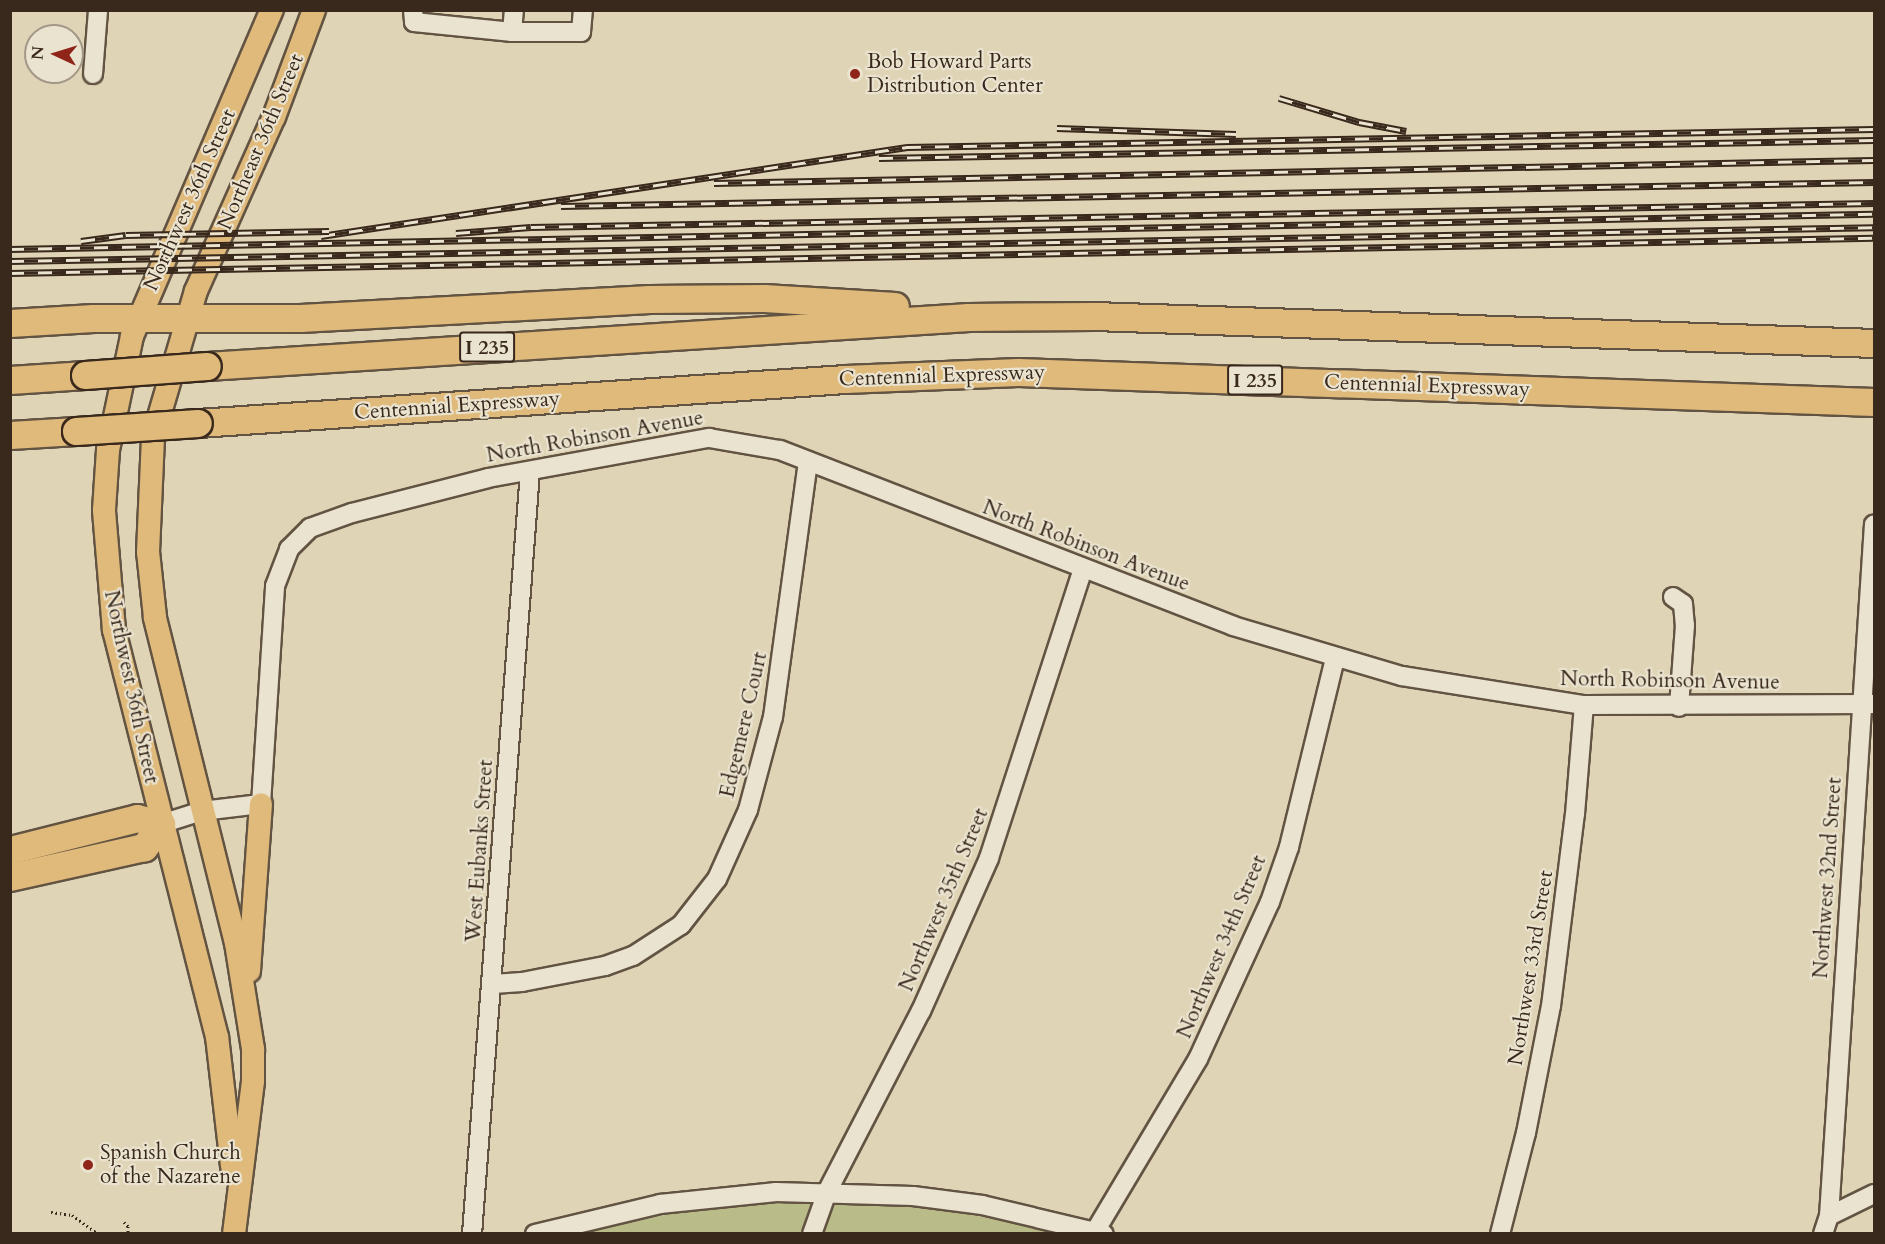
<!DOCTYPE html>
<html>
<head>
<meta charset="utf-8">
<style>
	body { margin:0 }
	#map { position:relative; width:1885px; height:1244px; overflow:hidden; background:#dfd4b5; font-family:Cardo,serif }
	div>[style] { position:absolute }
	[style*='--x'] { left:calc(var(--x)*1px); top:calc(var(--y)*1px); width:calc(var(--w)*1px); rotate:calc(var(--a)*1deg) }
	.green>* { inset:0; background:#b9bb88 }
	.path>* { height:3px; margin-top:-1.5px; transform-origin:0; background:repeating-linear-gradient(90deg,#39281c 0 1.5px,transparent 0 4.5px) }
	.roads { filter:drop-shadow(2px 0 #625342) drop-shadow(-2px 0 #625342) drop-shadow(0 2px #625342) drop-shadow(0 -2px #625342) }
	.minor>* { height:18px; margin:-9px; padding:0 9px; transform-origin:9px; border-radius:9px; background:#eae3cf }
	.major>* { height:22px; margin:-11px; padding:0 11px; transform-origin:11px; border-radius:11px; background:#e0ba7a }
	.highway>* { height:27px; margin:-13.5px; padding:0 13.5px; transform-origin:13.5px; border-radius:13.5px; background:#e0ba7a }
	.rail>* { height:7px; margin-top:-3.5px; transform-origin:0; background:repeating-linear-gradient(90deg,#eae3cf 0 14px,#39281c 0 28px); box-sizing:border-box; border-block:2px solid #39281c }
	.bridges { filter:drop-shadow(2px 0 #39281c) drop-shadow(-2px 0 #39281c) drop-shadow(0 2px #39281c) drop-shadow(0 -2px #39281c) }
	.highway-bridge>* { height:27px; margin:-13.5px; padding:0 13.5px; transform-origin:13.5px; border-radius:13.5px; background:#e0ba7a }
	.dots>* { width:16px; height:16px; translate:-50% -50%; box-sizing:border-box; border:3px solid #eae3cf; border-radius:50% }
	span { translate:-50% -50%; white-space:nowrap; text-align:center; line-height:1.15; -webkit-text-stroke:4.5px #eae3cf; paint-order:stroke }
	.shield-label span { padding:2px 4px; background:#eae3cf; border:2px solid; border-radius:4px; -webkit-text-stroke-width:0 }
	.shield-label { font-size:20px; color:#39281c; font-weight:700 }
	.poi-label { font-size:21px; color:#39281c }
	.left { translate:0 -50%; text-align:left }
	.street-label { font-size:21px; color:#39281c }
	.frame { position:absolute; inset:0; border:12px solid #39281c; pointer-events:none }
	.north { position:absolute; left:24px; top:24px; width:60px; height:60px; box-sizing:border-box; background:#eae3cf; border:2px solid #a39887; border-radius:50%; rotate:274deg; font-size:16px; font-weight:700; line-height:24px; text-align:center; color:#39281c }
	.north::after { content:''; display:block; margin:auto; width:21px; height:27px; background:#8f2418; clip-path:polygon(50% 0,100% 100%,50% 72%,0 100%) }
</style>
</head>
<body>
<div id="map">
	<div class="green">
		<i style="clip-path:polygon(791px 1201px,853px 1201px,937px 1208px,1061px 1233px,574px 1234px,708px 1206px)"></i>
	</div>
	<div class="path">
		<i style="--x:108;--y:1159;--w:15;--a:-20"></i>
		<i style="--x:51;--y:1212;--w:21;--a:8"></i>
		<i style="--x:72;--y:1215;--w:32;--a:36"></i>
		<i style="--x:124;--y:1222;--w:6;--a:45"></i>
		<i style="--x:128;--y:1226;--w:8;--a:90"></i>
	</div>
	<div class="roads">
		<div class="minor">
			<i style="--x:413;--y:10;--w:12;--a:85"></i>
			<i style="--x:414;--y:22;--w:99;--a:5.8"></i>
			<i style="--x:512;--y:32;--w:22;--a:-85"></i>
			<i style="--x:512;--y:32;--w:69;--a:0"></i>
			<i style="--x:581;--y:32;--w:22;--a:-85"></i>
			<i style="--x:93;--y:74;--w:64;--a:-85.5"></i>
			<i style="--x:1673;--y:597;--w:12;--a:35"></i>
			<i style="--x:1683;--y:604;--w:21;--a:85"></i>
			<i style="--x:1685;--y:625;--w:82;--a:94.2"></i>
			<i style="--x:161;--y:824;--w:43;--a:-17.6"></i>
			<i style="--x:202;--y:811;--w:59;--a:-6.8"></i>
			<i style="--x:261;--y:804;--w:218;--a:-86.3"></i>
			<i style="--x:275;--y:586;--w:40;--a:-69"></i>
			<i style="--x:289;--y:549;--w:30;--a:-45"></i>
			<i style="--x:310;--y:528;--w:45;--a:-19.7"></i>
			<i style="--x:352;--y:513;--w:140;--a:-14.4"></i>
			<i style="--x:488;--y:478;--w:225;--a:-10.3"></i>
			<i style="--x:709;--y:438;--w:72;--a:9.6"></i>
			<i style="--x:780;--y:450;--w:486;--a:21.2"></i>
			<i style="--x:1233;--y:626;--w:176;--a:16.5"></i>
			<i style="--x:1402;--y:676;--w:184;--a:9.1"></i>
			<i style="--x:1584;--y:705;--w:290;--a:-0.2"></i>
			<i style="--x:493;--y:984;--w:29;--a:-4"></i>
			<i style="--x:522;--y:982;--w:85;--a:-10.9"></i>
			<i style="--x:605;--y:966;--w:30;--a:-20"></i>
			<i style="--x:633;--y:956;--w:57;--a:-32.9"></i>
			<i style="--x:681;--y:925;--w:58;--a:-52"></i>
			<i style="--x:717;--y:879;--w:76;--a:-65.8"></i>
			<i style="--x:748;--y:810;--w:96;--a:-75"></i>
			<i style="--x:773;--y:717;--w:258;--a:-82.2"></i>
			<i style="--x:1829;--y:1216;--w:50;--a:-26.1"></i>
			<i style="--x:1096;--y:1230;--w:199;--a:-59.2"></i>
			<i style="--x:1198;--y:1059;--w:173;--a:-65.4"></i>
			<i style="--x:1270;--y:902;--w:58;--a:-70.9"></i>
			<i style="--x:1289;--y:847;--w:194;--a:-76.3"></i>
			<i style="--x:472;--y:1234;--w:765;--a:-85.65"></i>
			<i style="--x:535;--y:1234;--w:129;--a:-13.5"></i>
			<i style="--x:660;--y:1204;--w:117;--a:-5.9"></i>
			<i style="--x:776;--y:1192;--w:137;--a:1.7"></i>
			<i style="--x:913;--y:1196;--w:70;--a:7.4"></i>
			<i style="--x:982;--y:1205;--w:125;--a:13.4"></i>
			<i style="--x:812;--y:1234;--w:45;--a:-70.3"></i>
			<i style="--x:827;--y:1192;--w:204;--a:-62.6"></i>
			<i style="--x:921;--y:1011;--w:167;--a:-66"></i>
			<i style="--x:989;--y:858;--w:304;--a:-72"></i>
			<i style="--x:1500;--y:1234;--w:104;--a:-75.6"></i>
			<i style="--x:1526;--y:1133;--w:129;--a:-78.9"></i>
			<i style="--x:1551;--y:1006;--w:193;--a:-82.9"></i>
			<i style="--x:1575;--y:814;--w:109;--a:-85.3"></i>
			<i style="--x:1823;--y:1234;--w:19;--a:-72"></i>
			<i style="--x:1829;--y:1216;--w:693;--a:-86.28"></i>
		</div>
		<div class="major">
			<i style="--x:249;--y:971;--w:167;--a:-85.9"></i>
			<i style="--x:232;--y:1166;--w:130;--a:-96.6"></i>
			<i style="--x:217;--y:1037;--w:420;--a:-104.2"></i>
			<i style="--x:114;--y:630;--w:120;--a:-94.8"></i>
			<i style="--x:104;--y:510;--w:60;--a:-86.2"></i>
			<i style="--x:108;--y:450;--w:116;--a:-78.1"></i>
			<i style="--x:132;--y:336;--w:355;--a:-66.8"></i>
			<i style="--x:234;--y:1234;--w:154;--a:-82.9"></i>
			<i style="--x:253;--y:1081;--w:32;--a:-90"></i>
			<i style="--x:253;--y:1049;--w:107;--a:-99.1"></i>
			<i style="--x:236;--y:943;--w:336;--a:-104"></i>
			<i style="--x:155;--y:617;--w:65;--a:-96.1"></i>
			<i style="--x:148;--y:552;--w:115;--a:-87.5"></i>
			<i style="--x:153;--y:437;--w:152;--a:-73.6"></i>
			<i style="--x:196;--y:291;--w:191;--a:-65.9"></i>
			<i style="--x:274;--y:117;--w:114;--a:-69.5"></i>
		</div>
		<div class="highway">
			<i style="--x:10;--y:323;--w:83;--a:-3.4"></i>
			<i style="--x:93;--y:318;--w:207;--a:0"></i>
			<i style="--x:300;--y:318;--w:350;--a:-3.1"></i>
			<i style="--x:649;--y:299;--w:115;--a:-0.5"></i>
			<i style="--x:764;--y:298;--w:131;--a:3.5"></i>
			<i style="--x:207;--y:366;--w:763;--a:-3.68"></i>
			<i style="--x:968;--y:317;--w:126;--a:-0.5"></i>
			<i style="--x:1094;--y:316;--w:780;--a:1.98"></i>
			<i style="--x:10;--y:380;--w:75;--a:-3.8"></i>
			<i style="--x:198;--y:423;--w:648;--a:-3.89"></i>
			<i style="--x:845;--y:379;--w:173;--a:-2.3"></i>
			<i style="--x:1018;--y:372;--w:857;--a:2.01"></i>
			<i style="--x:10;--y:435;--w:66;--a:-3.5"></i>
			<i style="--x:10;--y:850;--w:131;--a:-14.1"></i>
			<i style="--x:137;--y:818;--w:25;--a:14"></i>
			<i style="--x:161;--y:824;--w:29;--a:126"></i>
			<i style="--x:144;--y:847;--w:137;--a:167.4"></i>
		</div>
	</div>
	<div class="rail">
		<i style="--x:1279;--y:98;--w:84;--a:16.7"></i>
		<i style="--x:1359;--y:122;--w:48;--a:10.8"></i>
		<i style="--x:1057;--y:128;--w:179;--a:1.9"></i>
		<i style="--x:879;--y:158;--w:995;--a:-1.04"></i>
		<i style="--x:714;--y:183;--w:1160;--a:-1.14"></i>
		<i style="--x:561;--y:206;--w:1313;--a:-1.05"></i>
		<i style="--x:456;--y:233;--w:75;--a:-4.6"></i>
		<i style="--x:531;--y:227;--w:1343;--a:-1.02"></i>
		<i style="--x:321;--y:236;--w:593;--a:-8.64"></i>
		<i style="--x:907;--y:147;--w:967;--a:-1.07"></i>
		<i style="--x:81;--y:241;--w:45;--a:-7.6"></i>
		<i style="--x:126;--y:235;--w:203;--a:-1.1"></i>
		<i style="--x:10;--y:249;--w:1864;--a:-1.08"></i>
		<i style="--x:10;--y:261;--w:1864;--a:-1.04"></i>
		<i style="--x:10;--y:273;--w:1864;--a:-1.08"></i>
	</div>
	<div class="bridges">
		<div class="highway-bridge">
			<i style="--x:85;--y:375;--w:122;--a:-4.2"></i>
			<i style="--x:76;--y:431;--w:122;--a:-3.8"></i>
		</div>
	</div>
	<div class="dots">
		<i style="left:855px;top:74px;background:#8f2418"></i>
		<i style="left:88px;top:1165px;background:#8f2418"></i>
	</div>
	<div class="shield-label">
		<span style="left:487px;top:347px">I 235</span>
		<span style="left:1255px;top:380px">I 235</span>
	</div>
	<div class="poi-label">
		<span class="left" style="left:867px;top:74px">Bob Howard Parts<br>Distribution Center</span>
		<span class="left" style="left:100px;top:1165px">Spanish Church<br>of the Nazarene</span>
	</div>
	<div class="street-label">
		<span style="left:261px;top:142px;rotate:-67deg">Northeast 36th Street</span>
		<span style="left:190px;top:200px;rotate:-66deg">Northwest 36th Street</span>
		<span style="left:942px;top:376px;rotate:-2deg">Centennial Expressway</span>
		<span style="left:1427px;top:386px;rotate:2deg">Centennial Expressway</span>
		<span style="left:457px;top:406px;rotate:-4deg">Centennial Expressway</span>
		<span style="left:595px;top:437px;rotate:-10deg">North Robinson Avenue</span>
		<span style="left:1086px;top:546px;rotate:21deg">North Robinson Avenue</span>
		<span style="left:1670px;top:681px;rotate:1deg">North Robinson Avenue</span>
		<span style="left:131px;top:687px;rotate:78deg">Northwest 36th Street</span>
		<span style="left:744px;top:725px;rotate:-77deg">Edgemere Court</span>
		<span style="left:480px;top:851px;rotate:-86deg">West Eubanks Street</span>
		<span style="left:1828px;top:878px;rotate:-86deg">Northwest 32nd Street</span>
		<span style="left:944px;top:900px;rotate:-67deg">Northwest 35th Street</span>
		<span style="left:1222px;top:947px;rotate:-67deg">Northwest 34th Street</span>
		<span style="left:1531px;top:968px;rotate:-81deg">Northwest 33rd Street</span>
	</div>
	<div class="frame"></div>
	<div class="north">N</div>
</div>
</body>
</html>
